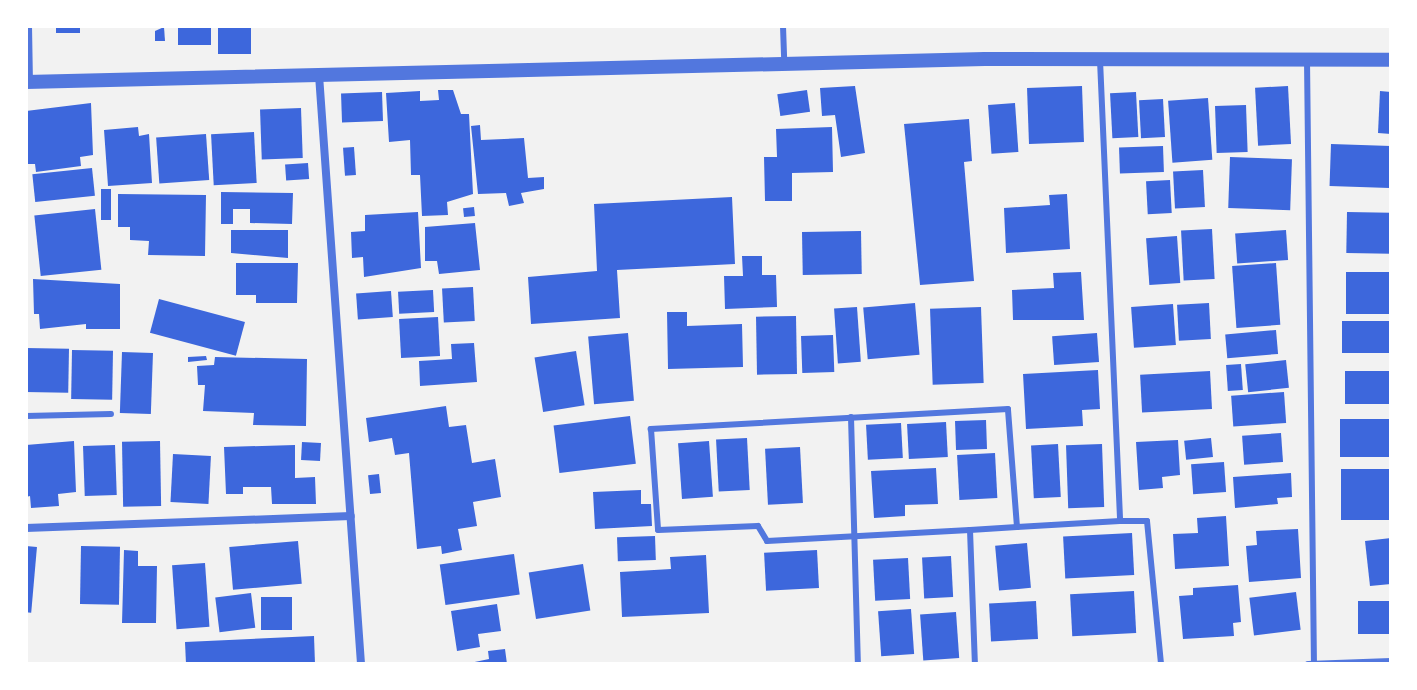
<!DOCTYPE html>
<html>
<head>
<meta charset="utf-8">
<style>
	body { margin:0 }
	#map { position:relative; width:1417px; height:690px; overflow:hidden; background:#f2f2f2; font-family:Merriweather,serif }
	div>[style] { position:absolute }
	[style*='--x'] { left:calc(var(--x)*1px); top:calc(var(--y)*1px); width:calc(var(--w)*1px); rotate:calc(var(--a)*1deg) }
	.building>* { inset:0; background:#3d67dc; transform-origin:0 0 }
	.service>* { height:6px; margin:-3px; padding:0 3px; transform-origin:3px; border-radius:3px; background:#5277de }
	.minor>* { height:8px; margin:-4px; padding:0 4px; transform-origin:4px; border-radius:4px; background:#5277de }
	.tertiary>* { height:14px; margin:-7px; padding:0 7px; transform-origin:7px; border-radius:7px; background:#5277de }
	span { translate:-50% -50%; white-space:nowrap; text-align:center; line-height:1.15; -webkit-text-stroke:7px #fff; paint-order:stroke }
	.frame { position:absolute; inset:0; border:28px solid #fff; pointer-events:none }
</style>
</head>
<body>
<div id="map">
	<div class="building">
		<i style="left:56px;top:26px;width:24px;height:7px"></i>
		<i style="left:178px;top:26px;width:33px;height:19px"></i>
		<i style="left:218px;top:26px;width:33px;height:28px"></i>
		<i style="clip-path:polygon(164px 27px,165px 41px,155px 41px,155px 31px)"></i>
		<i style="clip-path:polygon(855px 86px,865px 153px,841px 157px,835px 115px,822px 116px,820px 88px)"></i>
		<i style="left:1082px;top:86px;width:56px;height:55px;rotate:88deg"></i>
		<i style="left:1288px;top:86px;width:58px;height:33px;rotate:87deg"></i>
		<i style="clip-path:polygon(438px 90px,453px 90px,461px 114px,469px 114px,473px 194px,447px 202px,448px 215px,422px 216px,420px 175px,411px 175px,410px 140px,389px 142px,386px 93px,420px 91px,420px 101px,439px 100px)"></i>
		<i style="left:807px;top:90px;width:22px;height:30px;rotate:82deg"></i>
		<i style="clip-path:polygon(1380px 91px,1391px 92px,1391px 134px,1378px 133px)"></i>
		<i style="left:382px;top:92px;width:29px;height:41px;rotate:88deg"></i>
		<i style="left:1136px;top:92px;width:45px;height:26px;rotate:87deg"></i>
		<i style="left:1208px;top:98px;width:62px;height:40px;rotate:86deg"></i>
		<i style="left:1163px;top:99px;width:38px;height:24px;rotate:87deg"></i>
		<i style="clip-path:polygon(91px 103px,93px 155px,80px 157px,81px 166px,36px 172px,35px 164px,28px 164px,26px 111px)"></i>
		<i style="left:1015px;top:103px;width:49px;height:27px;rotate:86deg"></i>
		<i style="left:1246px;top:105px;width:47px;height:31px;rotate:88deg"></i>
		<i style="left:301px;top:108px;width:50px;height:41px;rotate:88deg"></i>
		<i style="clip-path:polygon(969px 119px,972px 161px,964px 162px,974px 281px,920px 285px,904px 124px)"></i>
		<i style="clip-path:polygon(480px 125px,481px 140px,524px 138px,528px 178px,544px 177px,544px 189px,521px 193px,524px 203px,509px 206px,506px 193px,478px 194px,471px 126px)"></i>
		<i style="clip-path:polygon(138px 127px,139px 136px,149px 134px,152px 183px,108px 186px,104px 130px)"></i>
		<i style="clip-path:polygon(832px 127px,833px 172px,792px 173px,792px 201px,765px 201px,764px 157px,777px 157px,776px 129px)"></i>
		<i style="left:254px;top:132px;width:51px;height:43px;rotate:87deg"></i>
		<i style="left:206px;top:134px;width:46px;height:50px;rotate:86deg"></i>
		<i style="left:1331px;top:144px;width:60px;height:42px;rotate:2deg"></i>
		<i style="left:1163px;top:146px;width:26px;height:44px;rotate:88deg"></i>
		<i style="left:354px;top:147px;width:28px;height:11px;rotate:86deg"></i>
		<i style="left:1230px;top:157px;width:62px;height:51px;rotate:2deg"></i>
		<i style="left:308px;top:163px;width:16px;height:23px;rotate:86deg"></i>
		<i style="left:92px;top:168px;width:28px;height:60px;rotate:84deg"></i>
		<i style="left:1203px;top:170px;width:37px;height:30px;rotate:87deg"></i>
		<i style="left:1170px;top:180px;width:33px;height:24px;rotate:87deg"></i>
		<i style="left:101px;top:189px;width:10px;height:31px"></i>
		<i style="clip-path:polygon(221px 192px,293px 193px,292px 224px,250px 223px,250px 209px,233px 209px,233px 224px,221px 224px)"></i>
		<i style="clip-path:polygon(118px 194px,206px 195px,205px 256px,148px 255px,149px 241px,130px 240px,130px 227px,118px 227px)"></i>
		<i style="clip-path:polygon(1067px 194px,1070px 249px,1006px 253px,1004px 208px,1050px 205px,1049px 195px)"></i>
		<i style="clip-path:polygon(732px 197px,735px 264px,617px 270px,620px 318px,531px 324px,528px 277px,597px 271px,594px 204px)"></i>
		<i style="left:474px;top:207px;width:9px;height:11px;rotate:84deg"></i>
		<i style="left:95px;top:209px;width:61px;height:61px;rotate:84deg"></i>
		<i style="clip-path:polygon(418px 212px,421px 268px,364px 277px,363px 257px,352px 258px,351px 232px,365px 231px,365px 215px)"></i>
		<i style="left:1347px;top:212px;width:44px;height:41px;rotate:1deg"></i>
		<i style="clip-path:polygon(475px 223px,480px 270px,439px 274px,437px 261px,425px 261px,425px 227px)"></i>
		<i style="left:1212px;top:229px;width:50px;height:31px;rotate:87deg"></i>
		<i style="clip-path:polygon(231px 230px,288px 230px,288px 258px,231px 253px)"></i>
		<i style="left:1286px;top:230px;width:30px;height:51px;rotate:86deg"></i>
		<i style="left:861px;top:231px;width:43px;height:59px;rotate:89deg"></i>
		<i style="left:1177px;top:236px;width:47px;height:31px;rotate:86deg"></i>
		<i style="clip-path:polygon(742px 256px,762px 256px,762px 275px,776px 275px,777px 307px,725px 309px,724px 276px,743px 276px)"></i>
		<i style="clip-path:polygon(236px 263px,298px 263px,297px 303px,256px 303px,256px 295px,236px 295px)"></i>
		<i style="left:1276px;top:263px;width:62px;height:44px;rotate:86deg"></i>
		<i style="clip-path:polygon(1081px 272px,1084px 320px,1013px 320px,1012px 290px,1054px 288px,1053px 273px)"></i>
		<i style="left:1391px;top:272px;width:42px;height:45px;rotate:90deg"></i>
		<i style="clip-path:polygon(33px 279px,120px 284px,120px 329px,86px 329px,86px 324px,40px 329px,39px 314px,34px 314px)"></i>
		<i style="left:473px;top:287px;width:34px;height:31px;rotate:87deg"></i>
		<i style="left:433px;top:290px;width:22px;height:35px;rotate:87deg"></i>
		<i style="left:391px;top:291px;width:26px;height:35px;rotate:86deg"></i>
		<i style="left:159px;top:299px;width:89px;height:35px;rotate:15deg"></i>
		<i style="left:915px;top:303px;width:52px;height:52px;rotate:85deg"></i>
		<i style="left:1209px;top:303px;width:36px;height:32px;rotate:87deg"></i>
		<i style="left:1173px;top:304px;width:41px;height:42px;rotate:86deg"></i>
		<i style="left:857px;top:307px;width:55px;height:23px;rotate:86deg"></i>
		<i style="left:981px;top:307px;width:76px;height:51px;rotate:88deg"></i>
		<i style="clip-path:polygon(667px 312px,687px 312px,687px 326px,742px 324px,743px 367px,668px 369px)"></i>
		<i style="left:796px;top:316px;width:58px;height:40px;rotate:89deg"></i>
		<i style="left:438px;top:317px;width:39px;height:39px;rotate:87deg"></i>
		<i style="left:1391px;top:321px;width:32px;height:49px;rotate:90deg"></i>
		<i style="left:1276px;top:330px;width:24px;height:51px;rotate:85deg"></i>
		<i style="left:628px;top:333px;width:68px;height:40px;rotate:85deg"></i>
		<i style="left:1097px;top:333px;width:29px;height:45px;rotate:86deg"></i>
		<i style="left:833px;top:335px;width:37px;height:32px;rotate:88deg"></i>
		<i style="clip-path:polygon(474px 343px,477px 382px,420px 386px,419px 361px,452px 359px,451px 344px)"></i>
		<i style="left:26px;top:348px;width:43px;height:44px;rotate:1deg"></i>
		<i style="left:72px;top:350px;width:41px;height:49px;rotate:1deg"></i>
		<i style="left:576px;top:351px;width:55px;height:42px;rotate:81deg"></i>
		<i style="left:122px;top:352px;width:31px;height:61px;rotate:2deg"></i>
		<i style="clip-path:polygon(206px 356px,207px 360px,188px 362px,188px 357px)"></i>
		<i style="clip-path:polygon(215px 357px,307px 359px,306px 426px,253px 425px,254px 413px,203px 411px,205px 385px,198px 385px,197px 366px,214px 365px)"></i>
		<i style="left:1286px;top:360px;width:28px;height:41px;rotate:84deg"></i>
		<i style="left:1241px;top:364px;width:26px;height:15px;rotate:86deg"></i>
		<i style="clip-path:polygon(1098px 370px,1100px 409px,1082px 410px,1083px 426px,1026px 429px,1023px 374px)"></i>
		<i style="left:1210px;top:371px;width:38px;height:70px;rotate:87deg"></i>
		<i style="left:1391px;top:371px;width:33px;height:46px;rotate:90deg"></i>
		<i style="left:1284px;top:392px;width:31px;height:53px;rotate:86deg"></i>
		<i style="clip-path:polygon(446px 406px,449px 427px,466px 425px,472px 463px,495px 459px,501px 497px,473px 502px,477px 526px,458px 529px,462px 550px,442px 554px,441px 546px,417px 549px,409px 453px,395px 455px,392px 438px,369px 442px,366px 418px)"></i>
		<i style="left:630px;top:416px;width:48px;height:77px;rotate:83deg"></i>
		<i style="left:1391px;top:419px;width:38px;height:51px;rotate:90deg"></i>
		<i style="left:986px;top:420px;width:29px;height:31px;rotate:88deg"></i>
		<i style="left:946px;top:422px;width:35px;height:39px;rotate:87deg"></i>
		<i style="left:901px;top:423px;width:35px;height:35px;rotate:87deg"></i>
		<i style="left:1281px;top:433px;width:29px;height:39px;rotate:86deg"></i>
		<i style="left:747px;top:438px;width:52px;height:31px;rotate:87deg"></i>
		<i style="left:1211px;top:438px;width:19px;height:27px;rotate:84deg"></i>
		<i style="clip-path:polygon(1178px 440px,1180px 475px,1162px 477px,1163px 488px,1139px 490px,1136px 442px)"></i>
		<i style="clip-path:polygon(74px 441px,76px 492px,58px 494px,59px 506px,31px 508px,30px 496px,26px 497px,26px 445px)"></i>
		<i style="left:160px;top:441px;width:65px;height:38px;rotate:89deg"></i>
		<i style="left:709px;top:441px;width:56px;height:31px;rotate:86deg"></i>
		<i style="left:302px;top:442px;width:19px;height:18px;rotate:3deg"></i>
		<i style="left:1058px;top:444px;width:53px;height:27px;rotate:87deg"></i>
		<i style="left:1102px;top:444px;width:63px;height:36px;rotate:88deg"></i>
		<i style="left:115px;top:445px;width:50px;height:32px;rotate:88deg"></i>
		<i style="clip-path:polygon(295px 445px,295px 478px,315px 477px,316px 504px,272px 504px,271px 487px,243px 487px,243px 494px,226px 494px,224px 447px)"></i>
		<i style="left:800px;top:447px;width:56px;height:35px;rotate:87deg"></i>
		<i style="left:995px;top:453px;width:45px;height:38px;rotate:87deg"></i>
		<i style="left:173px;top:454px;width:38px;height:48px;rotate:3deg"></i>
		<i style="left:1224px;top:462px;width:30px;height:33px;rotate:86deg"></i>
		<i style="clip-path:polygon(936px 468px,938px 504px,905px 505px,905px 516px,874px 518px,871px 471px)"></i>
		<i style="left:1391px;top:469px;width:51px;height:50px;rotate:90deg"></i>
		<i style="clip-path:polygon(1291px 473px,1292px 497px,1277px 498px,1278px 504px,1235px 508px,1233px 477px)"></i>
		<i style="left:379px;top:474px;width:19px;height:11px;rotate:84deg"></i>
		<i style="clip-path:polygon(641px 490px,641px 504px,651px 504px,652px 526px,595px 529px,593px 492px)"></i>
		<i style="clip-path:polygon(1226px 516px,1229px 566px,1175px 569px,1173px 534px,1198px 533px,1197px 518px)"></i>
		<i style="clip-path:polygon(1298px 529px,1301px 578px,1249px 582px,1246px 546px,1257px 545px,1256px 531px)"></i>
		<i style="left:1132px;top:533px;width:42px;height:69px;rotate:87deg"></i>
		<i style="left:655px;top:536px;width:24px;height:38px;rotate:88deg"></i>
		<i style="clip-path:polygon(1391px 538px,1391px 584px,1370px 586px,1365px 541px)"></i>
		<i style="left:298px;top:541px;width:43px;height:69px;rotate:85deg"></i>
		<i style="left:1027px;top:543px;width:45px;height:32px;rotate:85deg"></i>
		<i style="left:26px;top:546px;width:11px;height:66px;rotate:5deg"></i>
		<i style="left:81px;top:546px;width:39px;height:58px;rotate:1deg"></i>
		<i style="clip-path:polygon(124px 550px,138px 551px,138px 566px,157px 566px,156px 623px,122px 623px)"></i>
		<i style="left:817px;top:550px;width:38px;height:53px;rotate:87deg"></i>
		<i style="left:514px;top:554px;width:41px;height:75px;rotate:82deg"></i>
		<i style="clip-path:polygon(706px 555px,709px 613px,622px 617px,620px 572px,671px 569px,670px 557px)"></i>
		<i style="left:951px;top:556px;width:41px;height:29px;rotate:87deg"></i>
		<i style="left:908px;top:558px;width:41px;height:35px;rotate:87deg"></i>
		<i style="left:205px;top:563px;width:64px;height:33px;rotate:86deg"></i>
		<i style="left:583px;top:564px;width:47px;height:55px;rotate:81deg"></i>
		<i style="clip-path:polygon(1238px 585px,1241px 622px,1233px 623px,1234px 636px,1183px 639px,1179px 596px,1193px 595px,1193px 588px)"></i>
		<i style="left:1134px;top:591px;width:42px;height:64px;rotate:87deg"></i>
		<i style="left:1296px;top:592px;width:38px;height:47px;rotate:83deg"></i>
		<i style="left:251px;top:593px;width:35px;height:36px;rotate:83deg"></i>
		<i style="left:261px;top:597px;width:31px;height:33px"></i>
		<i style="left:1036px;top:601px;width:38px;height:47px;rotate:87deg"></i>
		<i style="left:1358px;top:601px;width:33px;height:33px"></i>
		<i style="clip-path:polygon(497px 604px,501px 631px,478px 634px,480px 647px,457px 651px,451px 611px)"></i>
		<i style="left:911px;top:609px;width:45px;height:33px;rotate:86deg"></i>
		<i style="left:956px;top:612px;width:46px;height:36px;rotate:86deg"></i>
		<i style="clip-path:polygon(314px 636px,315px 664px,186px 664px,185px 642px)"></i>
		<i style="clip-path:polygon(505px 649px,507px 664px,465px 664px,489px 659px,488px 651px)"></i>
	</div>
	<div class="service">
		<i style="--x:29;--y:26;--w:56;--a:89"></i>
		<i style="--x:783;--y:26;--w:36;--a:88"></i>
		<i style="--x:1100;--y:60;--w:461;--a:87.5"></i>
		<i style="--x:1120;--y:521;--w:27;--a:0"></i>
		<i style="--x:1147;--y:521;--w:144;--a:84.4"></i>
		<i style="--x:1307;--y:60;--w:604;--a:89.34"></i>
		<i style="--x:26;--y:416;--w:85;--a:-1.3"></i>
		<i style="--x:851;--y:417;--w:247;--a:88.4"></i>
		<i style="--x:1017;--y:527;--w:118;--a:-94.4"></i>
		<i style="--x:1008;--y:409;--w:358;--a:176.8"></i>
		<i style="--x:651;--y:429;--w:101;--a:86"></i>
		<i style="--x:658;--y:530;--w:100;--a:-2.3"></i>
		<i style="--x:758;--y:526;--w:17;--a:59"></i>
		<i style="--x:767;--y:541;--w:203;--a:-3.1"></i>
		<i style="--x:970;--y:530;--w:47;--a:-3.7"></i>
		<i style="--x:1017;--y:527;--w:103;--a:-3.3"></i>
		<i style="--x:970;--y:530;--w:134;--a:87.9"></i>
		<i style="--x:1308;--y:664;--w:83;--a:-2.1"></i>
	</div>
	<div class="minor">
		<i style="--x:319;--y:75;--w:590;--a:85.92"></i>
		<i style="--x:26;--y:528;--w:325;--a:-2.1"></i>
	</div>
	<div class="tertiary">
		<i style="--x:26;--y:82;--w:959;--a:-1.37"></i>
		<i style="--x:985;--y:59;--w:406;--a:0.1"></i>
	</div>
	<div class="frame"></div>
</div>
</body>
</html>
